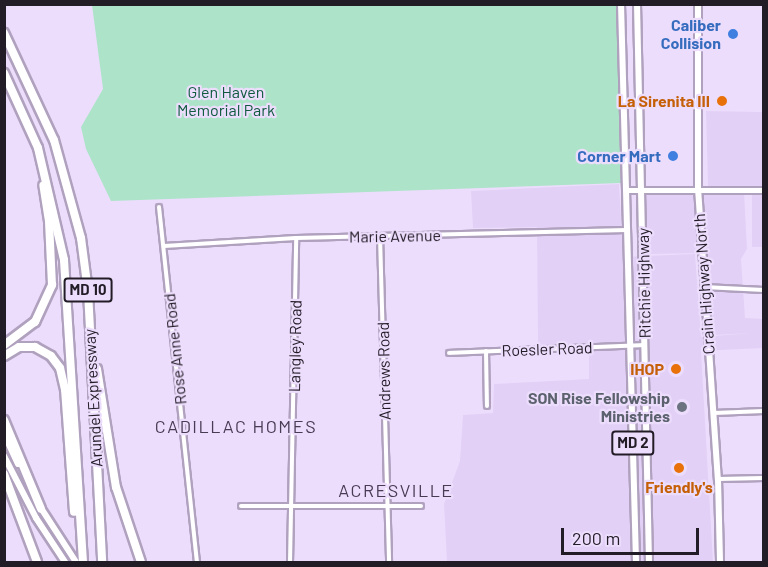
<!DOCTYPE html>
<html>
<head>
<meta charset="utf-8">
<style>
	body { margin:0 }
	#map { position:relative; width:768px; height:567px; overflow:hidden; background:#edddfd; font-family:Barlow,sans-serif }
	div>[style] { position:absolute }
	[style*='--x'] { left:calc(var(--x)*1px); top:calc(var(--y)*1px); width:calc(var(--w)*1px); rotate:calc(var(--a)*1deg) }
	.built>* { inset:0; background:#e3d0f6 }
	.green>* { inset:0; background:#ade4c9 }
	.roads { filter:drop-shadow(2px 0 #b0a1be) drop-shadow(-2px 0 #b0a1be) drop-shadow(0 2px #b0a1be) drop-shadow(0 -2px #b0a1be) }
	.minor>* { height:4px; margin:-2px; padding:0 2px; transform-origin:2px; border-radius:2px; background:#fff }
	.tertiary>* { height:5px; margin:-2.5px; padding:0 2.5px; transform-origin:2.5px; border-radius:2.5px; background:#fff }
	.primary>* { height:6px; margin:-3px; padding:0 3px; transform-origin:3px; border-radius:3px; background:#fff }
	.motorway>* { height:8px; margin:-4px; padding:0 4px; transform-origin:4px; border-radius:4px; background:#fff }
	.dots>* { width:16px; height:16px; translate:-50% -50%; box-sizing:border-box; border:3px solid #edddfd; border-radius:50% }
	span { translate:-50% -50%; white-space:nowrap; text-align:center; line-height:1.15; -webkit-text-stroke:4.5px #edddfd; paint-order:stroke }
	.shield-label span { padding:2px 4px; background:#edddfd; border:2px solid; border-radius:4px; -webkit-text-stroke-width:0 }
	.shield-label { font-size:15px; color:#221c27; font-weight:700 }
	.shop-label { font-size:16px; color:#366cbe; font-weight:700 }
	.right { translate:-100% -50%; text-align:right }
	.park-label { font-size:16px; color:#0f5a3f }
	.food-label { font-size:16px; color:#c56008; font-weight:700 }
	.street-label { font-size:16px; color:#221c27 }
	.worship-label { font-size:16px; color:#5b616d; font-weight:700 }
	.neighbourhood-label { font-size:18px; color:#483b54; letter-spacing:1.5px }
	.frame { position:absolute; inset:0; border:6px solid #221c27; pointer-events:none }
	.scale { position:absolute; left:561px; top:528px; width:138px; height:27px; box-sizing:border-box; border:3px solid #221c27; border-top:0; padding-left:8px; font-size:18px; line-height:21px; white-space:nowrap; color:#221c27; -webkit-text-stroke:4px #edddfd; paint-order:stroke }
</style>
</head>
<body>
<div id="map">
	<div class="built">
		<i style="clip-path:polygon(706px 111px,763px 112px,763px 247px,752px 247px,752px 186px,708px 186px)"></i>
		<i style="clip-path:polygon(619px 184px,623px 257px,695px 254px,701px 337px,751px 333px,713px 335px,705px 253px,647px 254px,643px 192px,744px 192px,747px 249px,741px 259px,745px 318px,763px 319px,763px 348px,701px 351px,713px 562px,447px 562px,444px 504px,460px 461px,463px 415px,493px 413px,494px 384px,589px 379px,589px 354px,538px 344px,537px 227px,473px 228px,471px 191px)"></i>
	</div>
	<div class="green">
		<i style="clip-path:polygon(92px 5px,617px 5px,621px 183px,111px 201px,86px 149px,81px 127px,103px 89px)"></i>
	</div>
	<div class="roads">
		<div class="minor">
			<i style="--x:159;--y:207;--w:357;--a:83.9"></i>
			<i style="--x:380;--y:236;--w:326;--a:88.4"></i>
			<i style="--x:164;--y:246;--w:132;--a:-3.5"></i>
			<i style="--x:296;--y:238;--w:331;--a:-1.4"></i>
			<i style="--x:704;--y:287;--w:60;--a:2.9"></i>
			<i style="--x:486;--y:351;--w:55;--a:89"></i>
			<i style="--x:449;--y:353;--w:195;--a:-2.3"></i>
			<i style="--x:714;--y:413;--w:50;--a:-2.3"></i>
			<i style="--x:718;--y:479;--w:46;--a:-1.2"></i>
			<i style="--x:241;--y:506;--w:180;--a:0"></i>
			<i style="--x:290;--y:562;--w:324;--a:-88.9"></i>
		</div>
		<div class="tertiary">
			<i style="--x:626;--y:190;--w:138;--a:0"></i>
		</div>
		<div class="primary">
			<i style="--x:621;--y:4;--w:558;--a:88.46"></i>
			<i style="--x:637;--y:4;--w:558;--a:88.77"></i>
			<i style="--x:698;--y:4;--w:184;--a:90"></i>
			<i style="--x:698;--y:188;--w:292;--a:86.1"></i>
			<i style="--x:718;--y:479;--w:83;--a:88.6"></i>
			<i style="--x:4;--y:434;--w:33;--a:65"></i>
			<i style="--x:4;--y:456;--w:70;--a:62.7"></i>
			<i style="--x:36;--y:518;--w:53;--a:56.6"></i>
			<i style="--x:39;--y:505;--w:68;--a:57"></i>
		</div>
		<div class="motorway">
			<i style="--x:4;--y:33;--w:118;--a:65"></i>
			<i style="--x:54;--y:140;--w:102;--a:74.6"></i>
			<i style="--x:81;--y:238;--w:53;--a:82.5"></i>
			<i style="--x:88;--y:291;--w:271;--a:87"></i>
			<i style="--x:4;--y:73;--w:82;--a:65.6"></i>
			<i style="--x:38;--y:148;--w:115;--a:76.9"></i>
			<i style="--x:64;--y:260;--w:303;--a:86.4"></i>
			<i style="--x:4;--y:345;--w:39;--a:-37"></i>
			<i style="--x:35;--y:322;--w:41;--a:-65.3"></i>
			<i style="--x:52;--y:285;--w:64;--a:-92.7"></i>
			<i style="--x:49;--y:221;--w:36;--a:-99"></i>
			<i style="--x:4;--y:356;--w:17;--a:-31"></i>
			<i style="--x:19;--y:347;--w:16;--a:0"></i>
			<i style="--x:35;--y:347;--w:18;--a:29"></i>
			<i style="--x:51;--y:356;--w:15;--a:53"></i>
			<i style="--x:60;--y:368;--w:22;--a:77"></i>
			<i style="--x:65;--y:389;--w:123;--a:85.8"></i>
			<i style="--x:97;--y:369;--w:120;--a:80.9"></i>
			<i style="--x:116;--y:487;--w:79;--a:71.6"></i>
			<i style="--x:4;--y:420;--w:96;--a:67.4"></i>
			<i style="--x:4;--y:474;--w:94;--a:69.4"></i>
		</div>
	</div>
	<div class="dots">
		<i style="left:733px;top:34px;background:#3f7fe0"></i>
		<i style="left:722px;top:101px;background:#e8710a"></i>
		<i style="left:673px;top:156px;background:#3f7fe0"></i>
		<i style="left:676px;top:369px;background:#e8710a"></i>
		<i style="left:682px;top:407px;background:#6b7280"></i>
		<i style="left:679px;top:468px;background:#e8710a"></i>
	</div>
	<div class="shield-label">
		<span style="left:88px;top:290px">MD 10</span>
		<span style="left:633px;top:443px">MD 2</span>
	</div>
	<div class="shop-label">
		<span class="right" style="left:721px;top:34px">Caliber<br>Collision</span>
		<span class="right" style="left:661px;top:156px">Corner Mart</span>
	</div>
	<div class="park-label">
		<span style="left:226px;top:101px">Glen Haven<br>Memorial Park</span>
	</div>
	<div class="food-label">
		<span class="right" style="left:710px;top:101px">La Sirenita III</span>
		<span class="right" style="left:664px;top:369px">IHOP</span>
		<span style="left:679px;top:487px">Friendly's</span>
	</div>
	<div class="street-label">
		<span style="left:395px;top:236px;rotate:-1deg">Marie Avenue</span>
		<span style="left:644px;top:283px;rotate:-91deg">Ritchie Highway</span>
		<span style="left:704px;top:284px;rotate:-94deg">Crain Highway North</span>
		<span style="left:295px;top:346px;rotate:-89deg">Langley Road</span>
		<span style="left:175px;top:349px;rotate:-96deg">Rose Anne Road</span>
		<span style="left:547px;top:349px;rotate:-2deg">Roesler Road</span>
		<span style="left:384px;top:371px;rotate:-91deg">Andrews Road</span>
		<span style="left:93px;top:398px;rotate:-93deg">Arundel Expressway</span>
	</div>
	<div class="worship-label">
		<span class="right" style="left:670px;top:407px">SON Rise Fellowship<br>Ministries</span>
	</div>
	<div class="neighbourhood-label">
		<span style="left:236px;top:426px">CADILLAC HOMES</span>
		<span style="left:396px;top:490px">ACRESVILLE</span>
	</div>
	<div class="frame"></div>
	<div class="scale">200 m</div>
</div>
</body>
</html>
